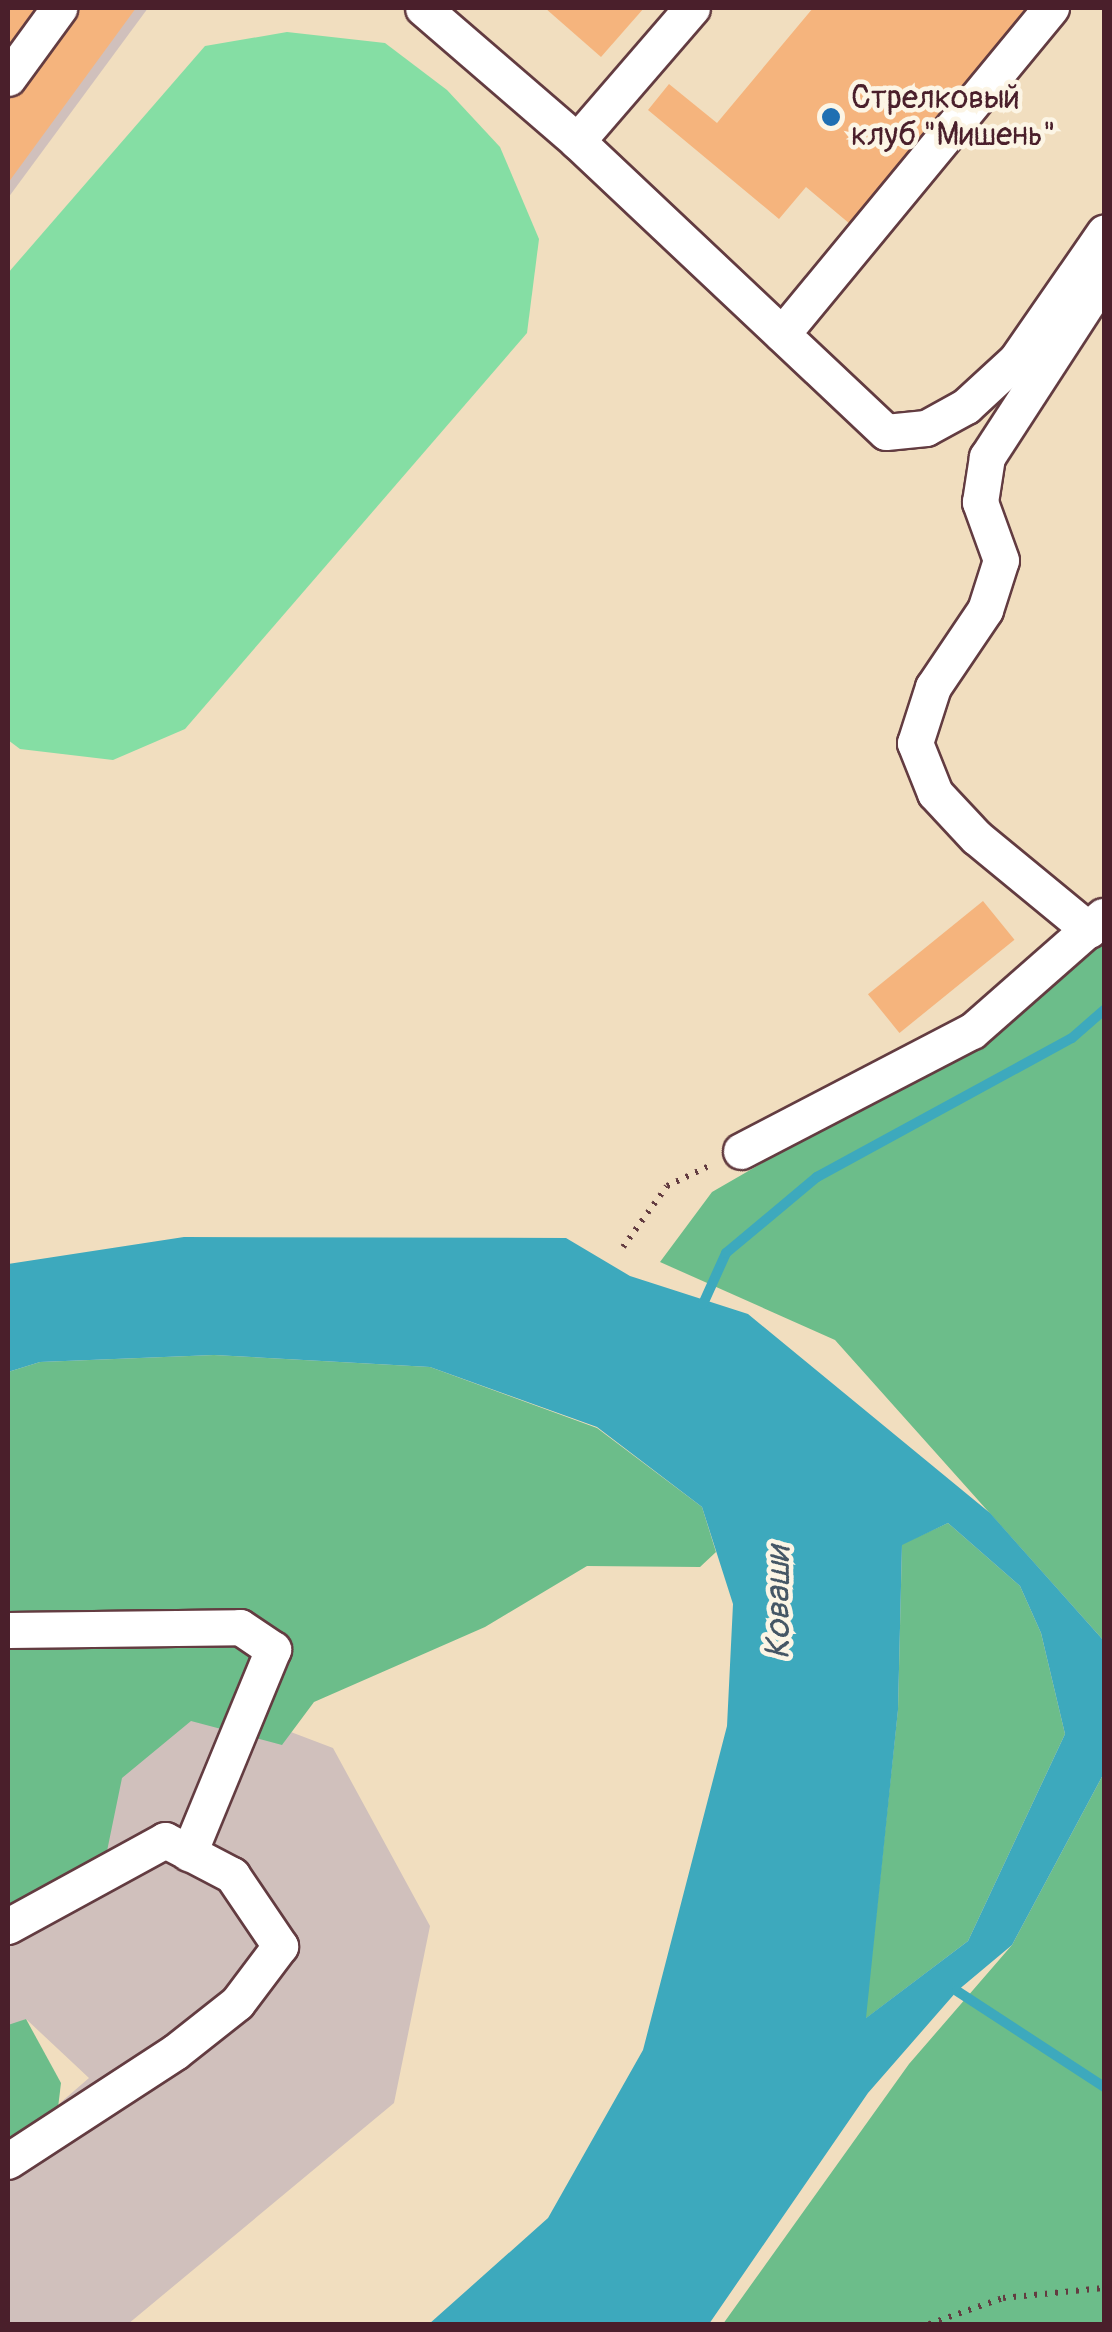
<!DOCTYPE html>
<html>
<head>
<meta charset="utf-8">
<style>
	body { margin:0 }
	#map { position:relative; width:1112px; height:2332px; overflow:hidden; background:#f1debf; font-family:Pangolin,sans-serif }
	div>[style] { position:absolute }
	[style*='--x'] { left:calc(var(--x)*1px); top:calc(var(--y)*1px); width:calc(var(--w)*1px); rotate:calc(var(--a)*1deg) }
	.industrial>* { inset:0; background:#d0c0bc }
	.green>* { inset:0; background:#85dea4 }
	.forest>* { inset:0; background:#6cbd8a }
	.water>* { inset:0; background:#3da9bd }
	.stream>* { height:10px; margin:-5px; padding:0 5px; transform-origin:5px; border-radius:5px; background:#3da9bd }
	.building>* { inset:0; background:#f5b47d; transform-origin:0 0 }
	.path>* { height:6px; margin-top:-3px; transform-origin:0; background:repeating-linear-gradient(90deg,#633c41 0 2.5px,transparent 0 10.5px) }
	.roads { filter:drop-shadow(2px 0 #633c41) drop-shadow(-2px 0 #633c41) drop-shadow(0 2px #633c41) drop-shadow(0 -2px #633c41) }
	.minor>* { height:35px; margin:-17.5px; padding:0 17.5px; transform-origin:17.5px; border-radius:17.5px; background:#fff }
	.dots>* { width:28px; height:28px; translate:-50% -50%; box-sizing:border-box; border:5px solid #fcf5e5; border-radius:50% }
	span { translate:-50% -50%; white-space:nowrap; text-align:center; line-height:1.15; -webkit-text-stroke:9px #fcf5e5; paint-order:stroke }
	.poi-label { font-size:32px; color:#4a1f2b }
	.left { translate:0 -50%; text-align:left }
	.water-label { font-size:35px; color:#455665; font-style:italic }
	.frame { position:absolute; inset:0; border:10px solid #4a1f2b; pointer-events:none }
</style>
</head>
<body>
<div id="map">
	<div class="industrial">
		<i style="clip-path:polygon(8px 8px,148px 8px,8px 198px)"></i>
		<i style="clip-path:polygon(180px 1690px,333px 1748px,430px 1926px,394px 2103px,128px 2324px,8px 2324px,8px 2148px,89px 2078px,26px 2019px,8px 2027px,8px 1797px)"></i>
	</div>
	<div class="green">
		<i style="clip-path:polygon(287px 32px,385px 43px,447px 90px,500px 147px,539px 239px,527px 333px,185px 729px,113px 760px,20px 749px,8px 740px,8px 273px,205px 46px)"></i>
	</div>
	<div class="forest">
		<i style="clip-path:polygon(1104px 912px,1104px 1641px,835px 1340px,660px 1262px,712px 1192px,1018px 1015px)"></i>
		<i style="clip-path:polygon(214px 1355px,430px 1367px,597px 1428px,702px 1507px,716px 1552px,700px 1567px,587px 1566px,485px 1627px,314px 1702px,282px 1745px,191px 1721px,122px 1778px,106px 1856px,8px 1919px,8px 1372px,40px 1362px)"></i>
		<i style="clip-path:polygon(948px 1523px,1020px 1586px,1041px 1633px,1065px 1734px,968px 1941px,865px 2019px,898px 1709px,902px 1544px)"></i>
		<i style="clip-path:polygon(1104px 1773px,1104px 2324px,723px 2324px,909px 2064px,1012px 1945px)"></i>
		<i style="clip-path:polygon(26px 2019px,61px 2083px,54px 2141px,8px 2164px,8px 2025px)"></i>
	</div>
	<div class="water">
		<i style="clip-path:polygon(evenodd,184px 1237px,566px 1238px,630px 1276px,748px 1314px,990px 1513px,1104px 1641px,1104px 1773px,1012px 1945px,957px 1991px,868px 2093px,709px 2324px,429px 2324px,548px 2218px,643px 2050px,727px 1726px,733px 1604px,702px 1507px,597px 1427px,430px 1367px,214px 1355px,40px 1362px,8px 1372px,8px 1264px,184px 1237px,948px 1523px,1020px 1586px,1041px 1633px,1065px 1734px,968px 1941px,866px 2018px,898px 1710px,902px 1545px,948px 1523px)"></i>
	</div>
	<div class="stream">
		<i style="--x:703;--y:1304;--w:56;--a:-65.7"></i>
		<i style="--x:726;--y:1253;--w:119;--a:-39.9"></i>
		<i style="--x:817;--y:1177;--w:290;--a:-28.6"></i>
		<i style="--x:1072;--y:1038;--w:43;--a:-41.2"></i>
		<i style="--x:957;--y:1991;--w:176;--a:33.1"></i>
	</div>
	<div class="building">
		<i style="clip-path:polygon(8px 8px,41px 8px,8px 53px)"></i>
		<i style="clip-path:polygon(72px 8px,136px 8px,8px 183px,8px 97px)"></i>
		<i style="clip-path:polygon(545px 8px,644px 8px,601px 57px)"></i>
		<i style="clip-path:polygon(813px 8px,1030px 8px,850px 224px,806px 187px,779px 219px,648px 110px,669px 84px,717px 123px)"></i>
		<i style="left:983px;top:901px;width:50px;height:148px;rotate:51deg"></i>
	</div>
	<div class="path">
		<i style="--x:623;--y:1247;--w:75;--a:-54.2"></i>
		<i style="--x:667;--y:1186;--w:49;--a:-25.5"></i>
		<i style="--x:929;--y:2324;--w:78;--a:-19.4"></i>
		<i style="--x:1003;--y:2298;--w:101;--a:-5.7"></i>
	</div>
	<div class="roads">
		<div class="minor">
			<i style="--x:423;--y:8;--w:203;--a:40.8"></i>
			<i style="--x:577;--y:141;--w:424;--a:43.3"></i>
			<i style="--x:886;--y:432;--w:40;--a:-5.7"></i>
			<i style="--x:926;--y:428;--w:46;--a:-28.8"></i>
			<i style="--x:966;--y:406;--w:68;--a:-42.6"></i>
			<i style="--x:1016;--y:360;--w:155;--a:-55.3"></i>
			<i style="--x:8;--y:78;--w:87;--a:-53.9"></i>
			<i style="--x:577;--y:141;--w:176;--a:-49.2"></i>
			<i style="--x:782;--y:334;--w:423;--a:-50.5"></i>
			<i style="--x:1089;--y:930;--w:146;--a:-140.5"></i>
			<i style="--x:976;--y:837;--w:60;--a:-133"></i>
			<i style="--x:935;--y:793;--w:54;--a:-111.8"></i>
			<i style="--x:915;--y:743;--w:59;--a:-72.2"></i>
			<i style="--x:933;--y:687;--w:93;--a:-56"></i>
			<i style="--x:985;--y:610;--w:52;--a:-72.3"></i>
			<i style="--x:1001;--y:560;--w:62;--a:-109.9"></i>
			<i style="--x:980;--y:502;--w:46;--a:-81.2"></i>
			<i style="--x:987;--y:457;--w:215;--a:-57"></i>
			<i style="--x:741;--y:1151;--w:260;--a:-27.5"></i>
			<i style="--x:972;--y:1031;--w:174;--a:-41.3"></i>
			<i style="--x:8;--y:1630;--w:232;--a:-0.7"></i>
			<i style="--x:240;--y:1627;--w:40;--a:34"></i>
			<i style="--x:273;--y:1649;--w:221;--a:112.4"></i>
			<i style="--x:8;--y:1926;--w:179;--a:-28.7"></i>
			<i style="--x:165;--y:1840;--w:76;--a:27.6"></i>
			<i style="--x:232;--y:1875;--w:86;--a:55.9"></i>
			<i style="--x:280;--y:1946;--w:71;--a:127"></i>
			<i style="--x:237;--y:2003;--w:79;--a:141.7"></i>
			<i style="--x:175;--y:2052;--w:199;--a:146.9"></i>
		</div>
	</div>
	<div class="dots">
		<i style="left:831px;top:117px;background:#1f6fb2"></i>
	</div>
	<div class="poi-label">
		<span class="left" style="left:851px;top:117px">Стрелковый<br>клуб "Мишень"</span>
	</div>
	<div class="water-label">
		<span style="left:778px;top:1603px;rotate:-90deg">Коваши</span>
	</div>
	<div class="frame"></div>
</div>
</body>
</html>
